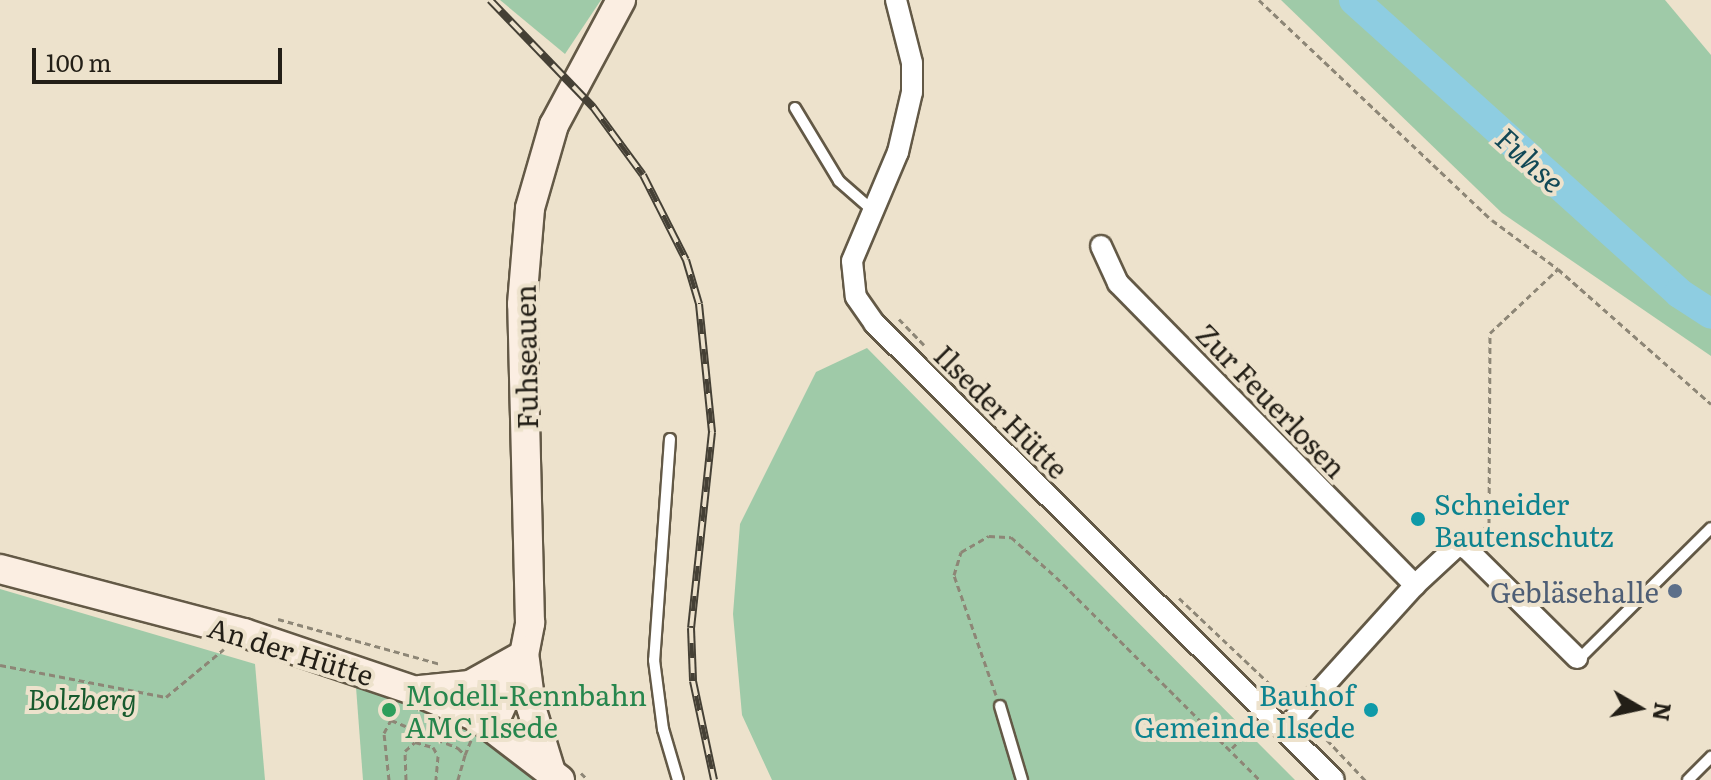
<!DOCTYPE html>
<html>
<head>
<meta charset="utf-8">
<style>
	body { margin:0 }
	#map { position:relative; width:1711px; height:780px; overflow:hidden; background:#ede2cc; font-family:Literata,serif }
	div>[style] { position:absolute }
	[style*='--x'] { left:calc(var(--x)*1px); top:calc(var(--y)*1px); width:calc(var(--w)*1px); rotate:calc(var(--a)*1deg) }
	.green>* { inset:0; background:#9fcaa8 }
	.river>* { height:30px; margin:-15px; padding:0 15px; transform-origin:15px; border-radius:15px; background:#8ecde1 }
	.path>* { height:3px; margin-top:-1.5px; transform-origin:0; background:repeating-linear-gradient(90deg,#8d8676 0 6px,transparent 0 10px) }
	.roads { filter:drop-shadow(2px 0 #635946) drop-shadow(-2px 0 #635946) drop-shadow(0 2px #635946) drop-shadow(0 -2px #635946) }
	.lane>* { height:10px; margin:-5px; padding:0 5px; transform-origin:5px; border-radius:5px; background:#fff }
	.street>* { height:20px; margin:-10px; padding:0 10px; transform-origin:10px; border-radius:10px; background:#fff }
	.secondary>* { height:28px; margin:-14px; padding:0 14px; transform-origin:14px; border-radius:14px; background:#fbeee2 }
	.rail>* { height:8px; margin-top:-4px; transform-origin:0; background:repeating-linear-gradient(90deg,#ede2cc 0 15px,#454035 0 30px); box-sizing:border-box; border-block:2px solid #454035 }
	.dots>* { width:22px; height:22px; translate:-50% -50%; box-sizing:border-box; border:4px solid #ede2cc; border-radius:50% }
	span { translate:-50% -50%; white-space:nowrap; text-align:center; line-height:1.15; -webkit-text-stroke:8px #ede2cc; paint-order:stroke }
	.street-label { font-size:28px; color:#231f17 }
	.culture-label { font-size:28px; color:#0d838f }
	.left { translate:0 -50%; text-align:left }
	.right { translate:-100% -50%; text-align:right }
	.service-label { font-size:28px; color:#4e5e75 }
	.leisure-label { font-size:28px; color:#27864d }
	.park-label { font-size:28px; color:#175a2d; font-style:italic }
	.water-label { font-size:30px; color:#114856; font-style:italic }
	.north { position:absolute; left:1599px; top:668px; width:80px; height:80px; -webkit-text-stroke:6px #ede2cc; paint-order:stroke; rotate:99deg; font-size:22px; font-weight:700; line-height:32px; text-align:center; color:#231f17 }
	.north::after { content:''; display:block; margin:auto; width:28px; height:36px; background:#231f17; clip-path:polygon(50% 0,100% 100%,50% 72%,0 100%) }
	.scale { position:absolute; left:32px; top:48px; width:250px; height:36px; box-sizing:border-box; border:4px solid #231f17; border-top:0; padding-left:10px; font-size:24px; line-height:28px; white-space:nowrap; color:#231f17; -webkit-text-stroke:6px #ede2cc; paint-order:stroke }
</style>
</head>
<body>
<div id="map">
	<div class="green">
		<i style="clip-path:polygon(500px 0,601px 0,565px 54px)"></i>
		<i style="clip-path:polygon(1281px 0,1665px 0,1711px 55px,1711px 356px,1502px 213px)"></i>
		<i style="clip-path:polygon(867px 348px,1072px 556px,1295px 780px,772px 780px,742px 715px,733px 614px,740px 524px,816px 372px)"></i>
		<i style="clip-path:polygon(0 589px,255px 664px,265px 780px,0 780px)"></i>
		<i style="clip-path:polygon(356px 687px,486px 733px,542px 780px,363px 780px)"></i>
	</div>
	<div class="river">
		<i style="--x:1354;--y:0;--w:438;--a:42"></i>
		<i style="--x:1679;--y:293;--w:38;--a:33"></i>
	</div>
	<div class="path">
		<i style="--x:1259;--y:0;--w:320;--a:43.4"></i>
		<i style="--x:1492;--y:220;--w:82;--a:36.6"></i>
		<i style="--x:1558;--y:269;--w:204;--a:41.4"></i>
		<i style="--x:899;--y:319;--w:36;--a:46"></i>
		<i style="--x:1478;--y:536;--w:17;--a:-50"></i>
		<i style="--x:1489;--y:523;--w:190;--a:-89.7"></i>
		<i style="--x:1490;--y:333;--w:93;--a:-43.3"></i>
		<i style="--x:1179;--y:598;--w:149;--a:43.4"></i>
		<i style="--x:278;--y:619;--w:168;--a:15.5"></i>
		<i style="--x:0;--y:665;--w:169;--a:10.9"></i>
		<i style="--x:166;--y:697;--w:75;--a:-39.6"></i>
		<i style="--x:996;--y:695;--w:127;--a:-109.3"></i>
		<i style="--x:954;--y:575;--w:24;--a:-73"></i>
		<i style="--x:961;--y:552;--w:32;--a:-30"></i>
		<i style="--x:989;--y:536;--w:22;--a:3"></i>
		<i style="--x:1011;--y:537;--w:60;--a:41.6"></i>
		<i style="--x:1056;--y:577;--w:288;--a:44.9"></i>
		<i style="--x:1313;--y:725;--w:76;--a:46.6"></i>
		<i style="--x:1232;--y:748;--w:16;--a:-45"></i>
		<i style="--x:1243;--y:737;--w:11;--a:-135"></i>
		<i style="--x:1235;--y:729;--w:15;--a:-42"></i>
		<i style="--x:465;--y:755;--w:16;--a:-68"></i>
		<i style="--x:581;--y:773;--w:10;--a:45"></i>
		<i style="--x:389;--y:780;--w:47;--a:-96.1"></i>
		<i style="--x:384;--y:733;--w:15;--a:-62"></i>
		<i style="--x:391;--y:720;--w:73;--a:22.7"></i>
		<i style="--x:458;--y:748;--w:10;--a:45"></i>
		<i style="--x:465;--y:755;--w:26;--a:106"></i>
		<i style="--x:406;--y:780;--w:29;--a:-92"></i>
		<i style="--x:405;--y:751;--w:13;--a:-42"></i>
		<i style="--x:415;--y:742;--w:19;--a:16"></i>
		<i style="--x:433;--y:747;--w:10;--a:61"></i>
		<i style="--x:438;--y:756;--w:24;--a:95"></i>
	</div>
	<div class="roads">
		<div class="lane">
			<i style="--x:795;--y:108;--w:85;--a:58.9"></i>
			<i style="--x:839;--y:181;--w:43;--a:41.2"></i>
			<i style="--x:670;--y:439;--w:222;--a:94.1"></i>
			<i style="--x:654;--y:660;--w:70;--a:82.6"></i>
			<i style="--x:663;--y:729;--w:53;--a:73.6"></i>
			<i style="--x:1578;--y:660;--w:187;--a:-44.8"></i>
			<i style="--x:1000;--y:706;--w:77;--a:73.4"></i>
			<i style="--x:1688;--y:780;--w:33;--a:-45"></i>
		</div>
		<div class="street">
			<i style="--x:896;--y:0;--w:65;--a:75.7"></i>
			<i style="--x:912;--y:63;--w:29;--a:90"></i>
			<i style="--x:912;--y:92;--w:62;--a:103.1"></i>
			<i style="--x:898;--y:152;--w:118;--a:112.9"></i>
			<i style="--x:852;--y:261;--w:36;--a:84"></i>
			<i style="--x:856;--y:297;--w:32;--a:55"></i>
			<i style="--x:874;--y:323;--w:648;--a:44.81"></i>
			<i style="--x:1101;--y:246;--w:41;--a:65.3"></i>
			<i style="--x:1118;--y:283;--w:424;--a:45.5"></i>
			<i style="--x:1415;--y:585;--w:195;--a:132.1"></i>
			<i style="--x:1415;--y:585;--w:59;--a:-42.9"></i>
			<i style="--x:1458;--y:545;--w:10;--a:24"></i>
			<i style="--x:1467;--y:549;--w:155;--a:44.7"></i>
		</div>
		<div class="secondary">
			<i style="--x:0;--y:569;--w:252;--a:14.7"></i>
			<i style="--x:244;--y:633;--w:181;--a:18.7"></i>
			<i style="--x:415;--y:691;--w:69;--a:22.9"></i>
			<i style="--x:479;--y:718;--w:102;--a:37.4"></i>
			<i style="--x:525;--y:660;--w:47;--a:82.7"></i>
			<i style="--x:531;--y:707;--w:68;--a:72.9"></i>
			<i style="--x:420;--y:690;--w:50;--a:-5.7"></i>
			<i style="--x:470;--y:685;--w:62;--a:-29.1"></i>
			<i style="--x:492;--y:727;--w:79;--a:-66"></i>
			<i style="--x:524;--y:655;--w:33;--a:-79"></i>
			<i style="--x:530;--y:623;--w:319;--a:-91.4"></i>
			<i style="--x:522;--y:304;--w:96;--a:-85.2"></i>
			<i style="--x:530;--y:208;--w:86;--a:-73.9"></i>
			<i style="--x:554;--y:125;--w:142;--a:-61.8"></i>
		</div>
	</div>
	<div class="rail">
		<i style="--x:490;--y:0;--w:149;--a:46.1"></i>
		<i style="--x:593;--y:107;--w:84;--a:53.7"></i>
		<i style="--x:643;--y:175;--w:95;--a:63.2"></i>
		<i style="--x:686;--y:260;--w:46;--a:73.5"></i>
		<i style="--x:699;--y:304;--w:129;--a:84.2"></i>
		<i style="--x:712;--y:432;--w:197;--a:96.1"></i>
		<i style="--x:691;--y:628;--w:53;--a:87.8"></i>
		<i style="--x:693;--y:681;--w:101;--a:78"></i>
	</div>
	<div class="dots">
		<i style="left:1418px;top:519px;background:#0f9aa8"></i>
		<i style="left:1675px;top:591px;background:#5c6f8a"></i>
		<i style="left:389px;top:710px;background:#2e9e5b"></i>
		<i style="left:1371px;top:710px;background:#0f9aa8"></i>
	</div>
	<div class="street-label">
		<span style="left:525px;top:357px;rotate:-91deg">Fuhseauen</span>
		<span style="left:1272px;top:400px;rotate:46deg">Zur Feuerlosen</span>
		<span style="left:1002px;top:411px;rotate:45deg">Ilseder Hütte</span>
		<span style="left:291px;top:650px;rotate:17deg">An der Hütte</span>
	</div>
	<div class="culture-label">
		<span class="left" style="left:1434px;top:519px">Schneider<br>Bautenschutz</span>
		<span class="right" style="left:1355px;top:710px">Bauhof<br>Gemeinde Ilsede</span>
	</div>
	<div class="service-label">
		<span class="right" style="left:1659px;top:591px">Gebläsehalle</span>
	</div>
	<div class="leisure-label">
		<span class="left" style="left:405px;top:710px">Modell-Rennbahn<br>AMC Ilsede</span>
	</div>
	<div class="park-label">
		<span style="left:82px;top:698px">Bolzberg</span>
	</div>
	<div class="water-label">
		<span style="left:1531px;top:159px;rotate:42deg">Fuhse</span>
	</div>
	<div class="north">N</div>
	<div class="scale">100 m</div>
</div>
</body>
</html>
